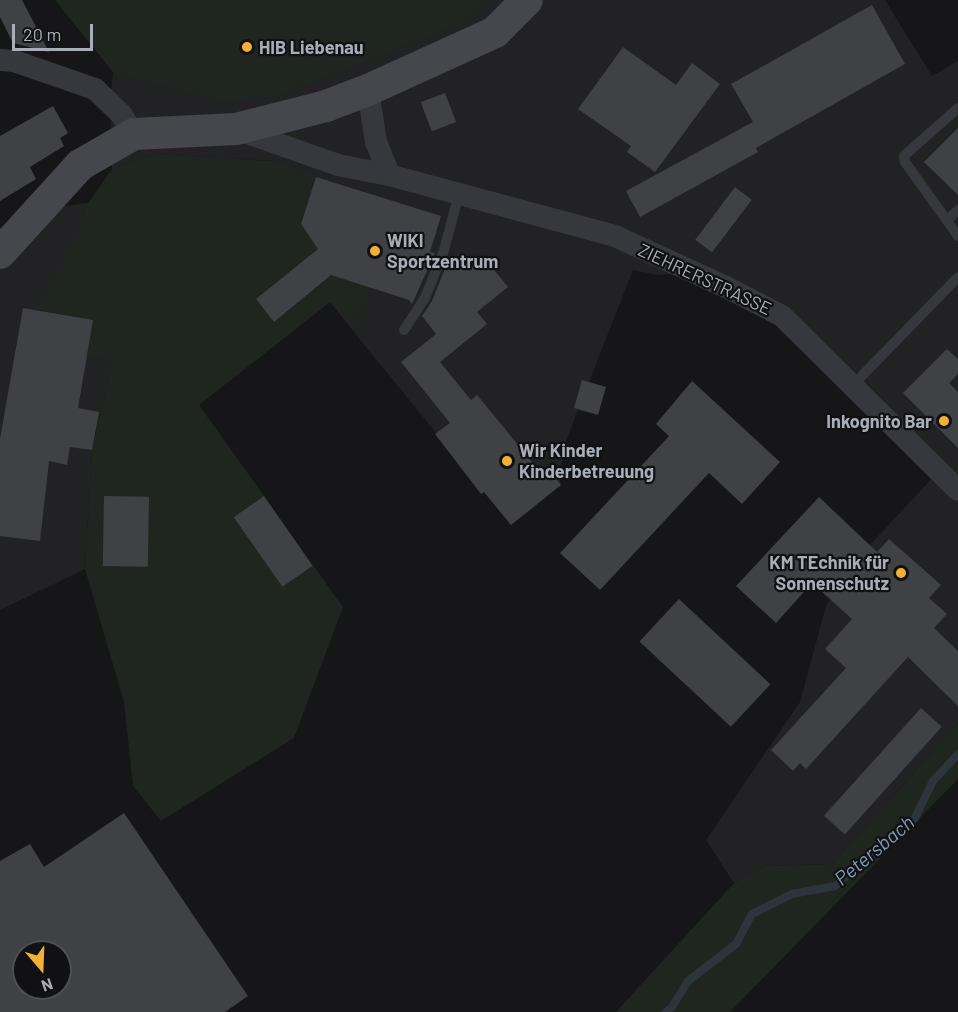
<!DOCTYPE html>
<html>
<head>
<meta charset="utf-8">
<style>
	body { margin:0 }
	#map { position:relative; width:958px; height:1012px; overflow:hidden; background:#161618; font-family:Barlow,sans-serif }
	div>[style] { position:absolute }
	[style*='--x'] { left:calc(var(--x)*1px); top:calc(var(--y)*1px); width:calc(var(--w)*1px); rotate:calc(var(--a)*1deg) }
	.built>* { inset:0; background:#222225 }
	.green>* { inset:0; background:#1e261f }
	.stream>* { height:8px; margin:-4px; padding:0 4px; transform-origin:4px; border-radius:4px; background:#2c353c }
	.building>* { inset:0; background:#404145; transform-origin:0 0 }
	.service>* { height:10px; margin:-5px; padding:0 5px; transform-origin:5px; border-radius:5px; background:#37383d }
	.minor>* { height:22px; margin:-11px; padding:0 11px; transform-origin:11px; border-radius:11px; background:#37383d }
	.secondary>* { height:32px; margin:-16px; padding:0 16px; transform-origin:16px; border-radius:16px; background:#45474d }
	.dots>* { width:16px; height:16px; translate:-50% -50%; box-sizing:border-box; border:3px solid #111113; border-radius:50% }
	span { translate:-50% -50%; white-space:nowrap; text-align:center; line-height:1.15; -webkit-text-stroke:4.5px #111113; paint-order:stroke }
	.poi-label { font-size:18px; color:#a8adb8; font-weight:700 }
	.left { translate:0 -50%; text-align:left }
	.right { translate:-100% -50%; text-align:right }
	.street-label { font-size:18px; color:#a8adb8 }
	.water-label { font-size:20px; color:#7f9bb3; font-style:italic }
	.north { position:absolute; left:12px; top:940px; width:60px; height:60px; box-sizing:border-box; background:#111113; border:2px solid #4d4f55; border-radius:50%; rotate:161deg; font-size:16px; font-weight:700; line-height:24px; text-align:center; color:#a8adb8 }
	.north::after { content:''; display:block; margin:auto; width:21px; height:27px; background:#f2b134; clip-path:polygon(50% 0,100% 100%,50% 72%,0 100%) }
	.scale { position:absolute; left:12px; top:24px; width:81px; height:27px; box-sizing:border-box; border:3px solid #a8adb8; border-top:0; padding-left:8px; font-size:18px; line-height:21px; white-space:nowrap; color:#a8adb8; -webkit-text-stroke:4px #111113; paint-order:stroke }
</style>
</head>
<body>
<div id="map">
	<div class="built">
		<i style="clip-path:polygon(55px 0,885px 0,932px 76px,958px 61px,958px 724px,832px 864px,765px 866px,734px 883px,706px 840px,800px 702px,826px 606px,852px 564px,938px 472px,804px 335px,689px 272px,658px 275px,633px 270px,589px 382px,606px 387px,596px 415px,578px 410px,565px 444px,559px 476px,561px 485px,511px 525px,354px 332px,368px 287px,338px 278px,301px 224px,272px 161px,155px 154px,112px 169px,110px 104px,113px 72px)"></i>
		<i style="clip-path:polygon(88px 203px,73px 242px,37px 310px,93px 320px,112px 360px,92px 450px,85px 569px,0 610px,0 236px,24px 211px)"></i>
	</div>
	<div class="green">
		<i style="clip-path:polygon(55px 0,488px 0,465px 22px,275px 97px,218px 101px,113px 72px)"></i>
		<i style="clip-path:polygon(155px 154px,272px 161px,315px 174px,301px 224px,338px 277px,369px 287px,354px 332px,330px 302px,199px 405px,264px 496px,235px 518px,283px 586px,313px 565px,343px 607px,294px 738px,161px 821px,133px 786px,124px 702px,85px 569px,92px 450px,112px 360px,87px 356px,93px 320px,36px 310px,73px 242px,88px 203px,112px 169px)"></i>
		<i style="clip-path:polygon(958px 724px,958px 779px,730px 1012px,616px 1012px,734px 883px,765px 866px,832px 864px)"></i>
	</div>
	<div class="stream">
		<i style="--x:666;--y:1012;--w:8;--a:-40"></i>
		<i style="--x:672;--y:1007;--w:31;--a:-58"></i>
		<i style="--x:688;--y:981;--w:61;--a:-37.6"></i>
		<i style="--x:736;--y:944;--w:34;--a:-62"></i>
		<i style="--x:752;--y:914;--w:45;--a:-26.6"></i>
		<i style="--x:792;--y:894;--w:44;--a:-10.5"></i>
		<i style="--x:835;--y:886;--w:105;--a:-40.4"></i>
		<i style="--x:915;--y:818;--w:41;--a:-64.1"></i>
		<i style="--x:933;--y:781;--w:37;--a:-47"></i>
	</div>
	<div class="building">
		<i style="clip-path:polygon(0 0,22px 0,49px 52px,13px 43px,0 17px)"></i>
		<i style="clip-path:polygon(872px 5px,905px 64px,756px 148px,758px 152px,640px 217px,626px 191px,753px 122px,731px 84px)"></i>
		<i style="clip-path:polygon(623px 47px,676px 85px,692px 63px,720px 84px,655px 172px,627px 152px,631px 146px,578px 109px)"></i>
		<i style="left:445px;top:93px;width:31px;height:26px;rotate:69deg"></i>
		<i style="clip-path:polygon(53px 106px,68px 133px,60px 138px,64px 146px,30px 167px,36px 179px,0 201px,0 136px)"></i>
		<i style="clip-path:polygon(958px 128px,958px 195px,924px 162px)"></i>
		<i style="clip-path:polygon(316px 177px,441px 216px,430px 252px,435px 253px,412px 304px,409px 300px,331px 275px,274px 322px,256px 299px,318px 249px,301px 224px)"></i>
		<i style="left:735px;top:187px;width:21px;height:66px;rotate:37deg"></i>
		<i style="clip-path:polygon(450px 256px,490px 265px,508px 287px,477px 312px,487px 324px,440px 362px,471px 400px,477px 395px,542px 474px,548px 469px,561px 485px,511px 525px,484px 492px,481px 494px,435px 434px,450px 423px,401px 362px,436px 334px,422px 316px,432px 301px)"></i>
		<i style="clip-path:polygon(23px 308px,93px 320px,78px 408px,99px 412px,92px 450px,70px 447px,67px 465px,49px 461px,40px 541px,0 536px,0 439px)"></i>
		<i style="clip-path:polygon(947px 349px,958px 359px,958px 374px,949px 383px,958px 392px,958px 448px,903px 393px)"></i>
		<i style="left:582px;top:380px;width:25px;height:29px;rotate:16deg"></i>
		<i style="clip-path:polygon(692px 381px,780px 462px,742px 504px,709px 473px,600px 590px,560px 553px,669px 436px,656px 424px)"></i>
		<i style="left:104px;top:496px;width:45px;height:70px;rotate:1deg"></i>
		<i style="left:264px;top:496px;width:85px;height:37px;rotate:55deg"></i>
		<i style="clip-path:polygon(819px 497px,877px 552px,889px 539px,941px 585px,929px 598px,947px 614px,934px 628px,958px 651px,958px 706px,908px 657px,806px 769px,800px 763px,793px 771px,771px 750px,846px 668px,825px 649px,852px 619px,812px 583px,776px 623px,736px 586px)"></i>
		<i style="left:679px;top:599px;width:125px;height:58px;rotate:43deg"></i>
		<i style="left:921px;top:708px;width:28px;height:145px;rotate:42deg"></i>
		<i style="clip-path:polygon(evenodd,124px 813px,248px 996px,225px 1012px,0 1012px,0 861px,30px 844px,44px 867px,124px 813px,24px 952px,60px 952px,60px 988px,24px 988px,24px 952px)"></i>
	</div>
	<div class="service">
		<i style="--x:958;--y:108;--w:72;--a:138.4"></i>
		<i style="--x:904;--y:156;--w:6;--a:81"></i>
		<i style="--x:905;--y:162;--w:91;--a:54.4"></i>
		<i style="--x:947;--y:220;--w:15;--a:-42"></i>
		<i style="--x:404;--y:330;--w:38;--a:-57"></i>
		<i style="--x:425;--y:298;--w:52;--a:-68.4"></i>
		<i style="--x:444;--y:250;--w:58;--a:-75"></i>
		<i style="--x:854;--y:384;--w:149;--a:-45.8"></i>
	</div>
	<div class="minor">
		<i style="--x:0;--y:60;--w:14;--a:4"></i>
		<i style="--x:14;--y:61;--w:86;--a:19.1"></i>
		<i style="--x:95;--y:89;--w:36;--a:44"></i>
		<i style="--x:121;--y:114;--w:24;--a:57"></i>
		<i style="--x:368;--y:90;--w:53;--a:81.3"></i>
		<i style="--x:376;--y:142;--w:35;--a:68"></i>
		<i style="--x:236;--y:129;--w:108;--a:19.4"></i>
		<i style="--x:338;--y:165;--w:52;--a:11.1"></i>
		<i style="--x:389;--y:175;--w:234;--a:15.1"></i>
		<i style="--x:615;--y:236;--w:122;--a:24.7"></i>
		<i style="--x:726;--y:287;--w:63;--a:27.4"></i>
		<i style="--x:782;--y:316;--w:247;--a:44.7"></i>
	</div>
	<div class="secondary">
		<i style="--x:0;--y:253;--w:119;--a:-47.7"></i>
		<i style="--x:80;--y:165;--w:62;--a:-29.9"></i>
		<i style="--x:134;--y:134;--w:102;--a:-2.8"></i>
		<i style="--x:236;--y:129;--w:93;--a:-14.3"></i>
		<i style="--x:326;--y:106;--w:45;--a:-20.9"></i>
		<i style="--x:368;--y:90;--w:140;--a:-24.5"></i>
		<i style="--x:495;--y:32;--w:45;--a:-45"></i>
	</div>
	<div class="dots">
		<i style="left:247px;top:47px;background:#f2b134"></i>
		<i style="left:375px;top:251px;background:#f2b134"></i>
		<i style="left:944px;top:421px;background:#f2b134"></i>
		<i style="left:507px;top:461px;background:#f2b134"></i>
		<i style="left:901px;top:573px;background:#f2b134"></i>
	</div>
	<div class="poi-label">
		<span class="left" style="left:259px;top:47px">HIB Liebenau</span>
		<span class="left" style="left:387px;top:251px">WIKI<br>Sportzentrum</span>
		<span class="right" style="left:932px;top:421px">Inkognito Bar</span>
		<span class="left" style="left:519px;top:461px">Wir Kinder<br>Kinderbetreuung</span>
		<span class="right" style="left:889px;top:573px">KM TEchnik für<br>Sonnenschutz</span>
	</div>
	<div class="street-label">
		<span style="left:705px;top:279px;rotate:25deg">ZIEHRERSTRASSE</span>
	</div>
	<div class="water-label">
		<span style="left:874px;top:850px;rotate:-40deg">Petersbach</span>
	</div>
	<div class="north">N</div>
	<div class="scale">20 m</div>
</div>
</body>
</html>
